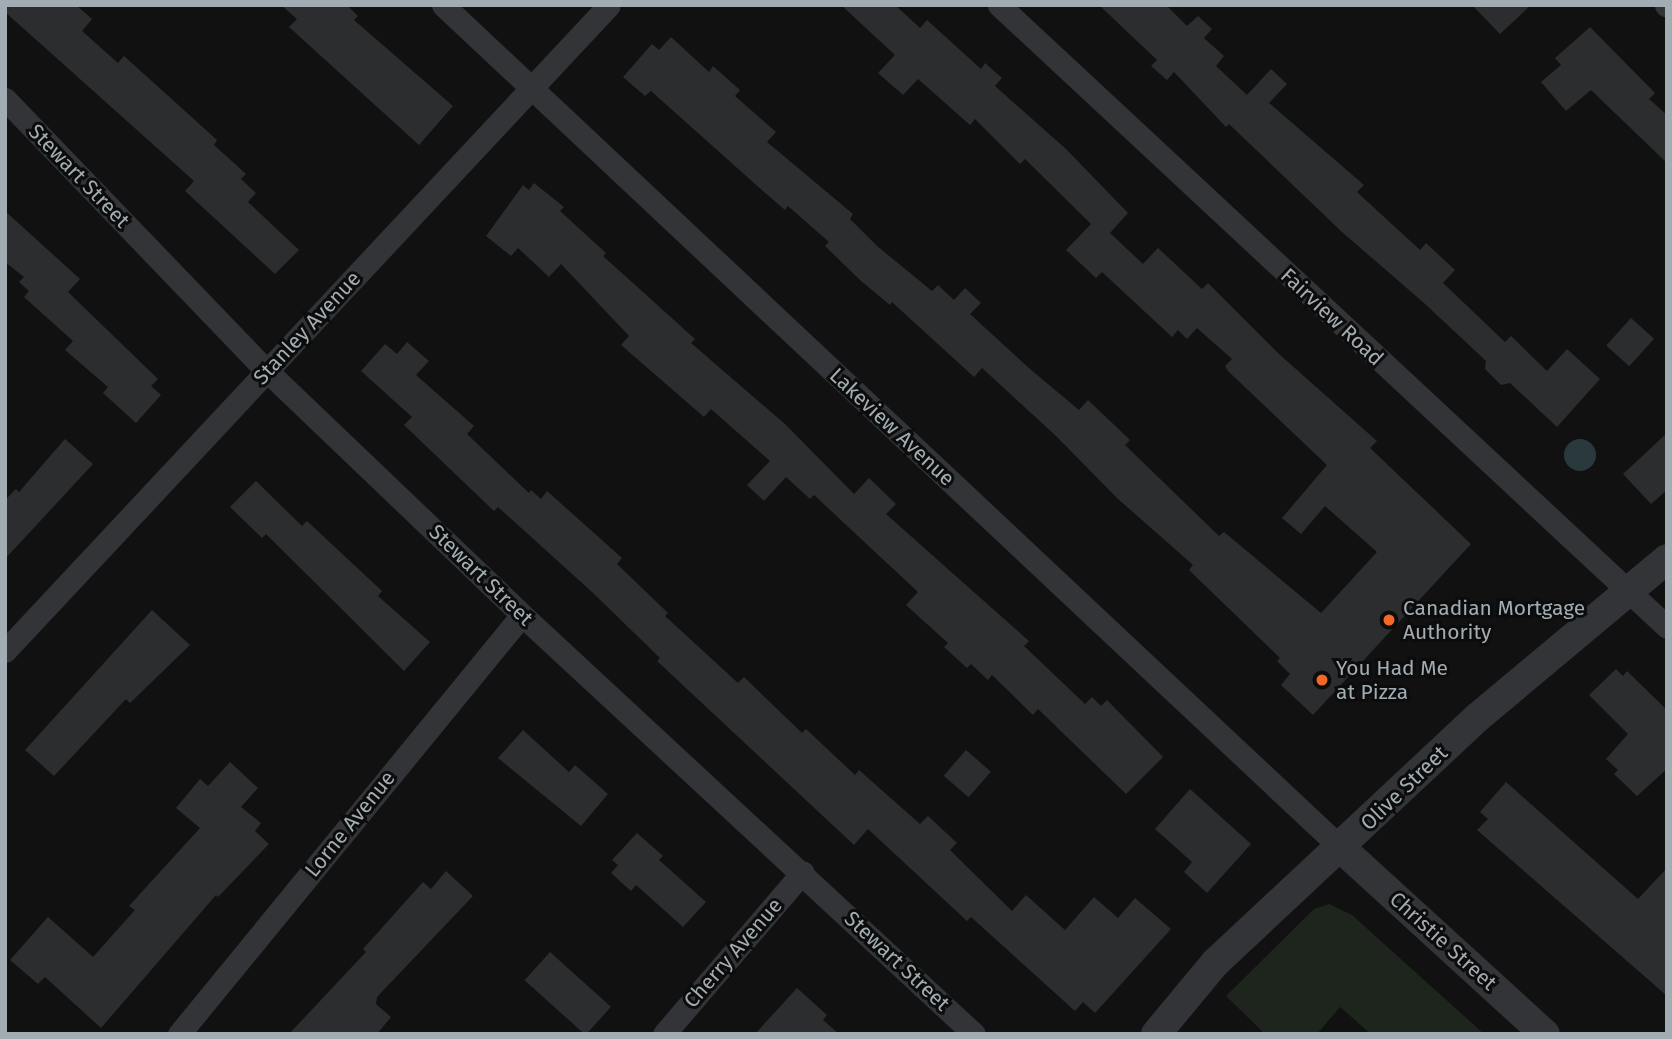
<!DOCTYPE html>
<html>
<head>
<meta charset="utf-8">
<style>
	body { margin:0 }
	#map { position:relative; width:1672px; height:1039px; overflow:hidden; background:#111112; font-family:"Fira Sans",sans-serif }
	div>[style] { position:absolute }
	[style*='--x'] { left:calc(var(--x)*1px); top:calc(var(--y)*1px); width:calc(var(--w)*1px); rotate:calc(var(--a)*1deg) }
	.green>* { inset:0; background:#1e251d }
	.water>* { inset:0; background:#2a393b }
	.round { border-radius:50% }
	.building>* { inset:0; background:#2c2d2e; transform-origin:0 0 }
	.minor>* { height:23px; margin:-11.5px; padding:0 11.5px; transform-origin:11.5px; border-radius:11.5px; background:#323437 }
	.tertiary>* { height:30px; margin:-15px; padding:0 15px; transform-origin:15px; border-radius:15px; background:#323437 }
	.dots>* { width:19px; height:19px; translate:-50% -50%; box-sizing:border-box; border:4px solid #0c0c0d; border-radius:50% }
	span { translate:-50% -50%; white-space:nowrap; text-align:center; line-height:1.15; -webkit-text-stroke:6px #0c0c0d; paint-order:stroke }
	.street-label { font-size:21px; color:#a2adb3 }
	.poi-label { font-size:21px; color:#a2adb3 }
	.left { translate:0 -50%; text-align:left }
	.frame { position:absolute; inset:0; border:7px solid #a2adb3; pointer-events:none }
</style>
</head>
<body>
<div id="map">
	<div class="green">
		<i style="clip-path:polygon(1329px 904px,1352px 915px,1484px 1034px,1371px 1034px,1340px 1007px,1317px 1034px,1265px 1034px,1226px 996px,1314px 909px)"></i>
	</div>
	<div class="water">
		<i class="round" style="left:1564px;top:439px;width:32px;height:32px"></i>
	</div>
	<div class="building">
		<i style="clip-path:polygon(5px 5px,76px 5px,92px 19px,82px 31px,118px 63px,124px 56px,217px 140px,214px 145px,246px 174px,241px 179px,256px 193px,248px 202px,299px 250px,275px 274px,185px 191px,194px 181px,5px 12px)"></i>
		<i style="clip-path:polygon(281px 5px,347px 5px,358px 16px,354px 20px,453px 106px,419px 145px,289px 27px,297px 19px)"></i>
		<i style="clip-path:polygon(841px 5px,895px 5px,920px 28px,927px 20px,981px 69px,985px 63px,1002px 78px,995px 86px,1066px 149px,1128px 213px,1110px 233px,1143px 264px,1158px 248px,1202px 289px,1208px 283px,1279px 354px,1377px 441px,1370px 448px,1471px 544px,1313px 715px,1281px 685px,1290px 674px,1277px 661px,1280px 658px,1189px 570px,1193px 565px,1117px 498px,1055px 435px,982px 368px,974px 377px,892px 302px,890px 305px,861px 281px,825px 246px,829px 242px,788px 206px,785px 210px,764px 192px,651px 91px,645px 96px,623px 77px,652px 44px,659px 50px,671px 37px,709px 72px,713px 66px,740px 90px,735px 96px,776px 132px,767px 142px,853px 214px,850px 219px,877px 246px,932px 291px,938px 285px,954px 300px,965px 288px,981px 303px,970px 314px,1030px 369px,1079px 410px,1088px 400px,1130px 440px,1125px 445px,1219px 536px,1224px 532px,1321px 613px,1377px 552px,1325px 506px,1301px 534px,1282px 518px,1327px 465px,1228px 371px,1225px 366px,1232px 359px,1197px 328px,1187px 339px,1178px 330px,1172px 337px,1102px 272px,1096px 278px,1066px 250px,1091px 224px,1025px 159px,1020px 164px,975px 119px,970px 125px,918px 79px,903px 95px,878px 73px,895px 55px)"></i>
		<i style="clip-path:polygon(1099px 5px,1166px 5px,1187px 26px,1198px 16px,1212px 29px,1204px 38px,1224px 56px,1216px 66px,1247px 95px,1271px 69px,1287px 84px,1269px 103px,1364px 185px,1357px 192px,1420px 250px,1426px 243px,1455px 270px,1443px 283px,1505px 342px,1511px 336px,1547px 371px,1567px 349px,1600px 379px,1557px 427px,1510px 383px,1501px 385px,1485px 369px,1486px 361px,1424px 303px,1342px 232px,1229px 124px,1226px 127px,1174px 72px,1167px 80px,1151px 66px,1157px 60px)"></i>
		<i style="clip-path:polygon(1472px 5px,1531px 5px,1500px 34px)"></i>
		<i style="clip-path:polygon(1590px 27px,1655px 93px,1649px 99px,1667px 115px,1667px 163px,1591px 90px,1566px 111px,1541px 82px,1561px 65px,1555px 58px)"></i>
		<i style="clip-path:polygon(534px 183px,564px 207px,560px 211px,606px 253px,603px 256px,695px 339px,691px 343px,785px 424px,854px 494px,869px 478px,896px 504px,886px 514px,1029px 641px,1024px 646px,1085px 704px,1092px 697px,1101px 706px,1107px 700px,1163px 757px,1126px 794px,1038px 709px,1033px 715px,992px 675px,988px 680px,971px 664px,967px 668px,944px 647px,948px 643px,906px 605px,918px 592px,814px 495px,810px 499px,786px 477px,764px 501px,747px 485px,770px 461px,711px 409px,704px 417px,621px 345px,629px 336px,561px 264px,549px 277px,518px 248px,511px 256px,486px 236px,523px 185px,529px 190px)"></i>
		<i style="clip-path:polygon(5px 211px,80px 279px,68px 292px,158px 379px,151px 386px,161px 395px,136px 423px,103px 393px,108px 387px,65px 350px,73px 341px,24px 297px,29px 291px,19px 282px,24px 277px,5px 262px)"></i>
		<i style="left:1631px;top:318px;width:31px;height:37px;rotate:42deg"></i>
		<i style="clip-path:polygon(407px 342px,429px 361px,416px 375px,474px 426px,467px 434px,529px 493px,531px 490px,541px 499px,547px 491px,622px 558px,617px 564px,668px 613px,665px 616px,738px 683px,744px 677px,802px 733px,806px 729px,855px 775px,859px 770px,920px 824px,928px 816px,957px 843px,950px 850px,1012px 911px,1026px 895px,1065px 930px,1094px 897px,1118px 918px,1135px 898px,1171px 929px,1095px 1013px,1083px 1002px,1075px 1011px,971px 917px,967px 921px,868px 829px,854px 845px,657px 661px,660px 658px,592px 592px,498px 507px,494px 511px,404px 425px,412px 417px,361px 371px,385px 344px,397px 354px)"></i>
		<i style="clip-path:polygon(1667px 433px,1667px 490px,1651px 504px,1623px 474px)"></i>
		<i style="clip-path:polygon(65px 439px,93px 464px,5px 559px,5px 500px,16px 489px,19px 492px)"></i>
		<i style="clip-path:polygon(256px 481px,302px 526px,307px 521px,382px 591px,378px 596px,430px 642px,404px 671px,266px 534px,262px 538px,230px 507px)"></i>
		<i style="clip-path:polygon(152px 610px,190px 645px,130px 703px,126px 699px,54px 776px,25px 750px)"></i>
		<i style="clip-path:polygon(1616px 669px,1623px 676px,1627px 671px,1667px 710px,1667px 769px,1637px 796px,1614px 774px,1618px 770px,1606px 759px,1628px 734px,1589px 695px)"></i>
		<i style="clip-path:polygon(523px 730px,569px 772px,575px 765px,608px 794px,581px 826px,498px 758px)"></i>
		<i style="left:966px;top:750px;width:33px;height:34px;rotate:41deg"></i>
		<i style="clip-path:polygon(230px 762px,258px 788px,241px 807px,261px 823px,255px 831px,269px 844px,218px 897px,216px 895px,101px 1028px,45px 977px,38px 984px,10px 960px,48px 917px,93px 957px,135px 910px,129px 906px,200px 828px,176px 808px,200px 779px,208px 786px)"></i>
		<i style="clip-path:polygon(1506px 782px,1638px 899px,1667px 868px,1667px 996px,1477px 830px,1488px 819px,1480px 812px)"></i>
		<i style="clip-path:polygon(1190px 789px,1251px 844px,1207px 893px,1184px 872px,1192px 862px,1155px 829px)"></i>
		<i style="clip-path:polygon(637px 833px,663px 856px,659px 860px,706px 902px,683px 927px,636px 885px,631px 891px,611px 873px,618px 865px,612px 860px)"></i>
		<i style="clip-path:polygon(446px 871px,473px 896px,377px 997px,376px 1004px,391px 1017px,377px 1034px,289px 1034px,366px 952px,363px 949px,423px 882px,431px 889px)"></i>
		<i style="left:550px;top:952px;width:82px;height:38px;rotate:42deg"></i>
		<i style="clip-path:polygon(797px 988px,827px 1015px,823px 1020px,839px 1034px,755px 1034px)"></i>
	</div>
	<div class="minor">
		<i style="--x:443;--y:5;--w:1232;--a:43.19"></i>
		<i style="--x:999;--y:5;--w:913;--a:42.96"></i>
		<i style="--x:1666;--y:5;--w:1;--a:0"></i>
		<i style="--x:5;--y:99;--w:378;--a:46.1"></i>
		<i style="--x:267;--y:371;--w:353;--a:43.7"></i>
		<i style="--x:522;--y:615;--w:616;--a:42.83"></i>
		<i style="--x:5;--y:651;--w:884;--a:-46.92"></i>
		<i style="--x:179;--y:1034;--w:541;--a:-50.7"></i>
		<i style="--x:664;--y:1034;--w:213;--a:-49.4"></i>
	</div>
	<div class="tertiary">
		<i style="--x:1341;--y:848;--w:276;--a:42.4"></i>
		<i style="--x:1156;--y:1034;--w:92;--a:-50.3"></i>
		<i style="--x:1215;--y:963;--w:360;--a:-43.1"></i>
		<i style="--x:1478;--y:717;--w:246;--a:-39.9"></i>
	</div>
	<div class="dots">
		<i style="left:1389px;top:620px;background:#f36827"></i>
		<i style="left:1322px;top:680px;background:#f36827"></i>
	</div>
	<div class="street-label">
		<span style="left:79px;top:176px;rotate:46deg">Stewart Street</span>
		<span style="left:1332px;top:317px;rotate:43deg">Fairview Road</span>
		<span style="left:307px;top:328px;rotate:-47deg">Stanley Avenue</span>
		<span style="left:892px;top:427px;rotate:43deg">Lakeview Avenue</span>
		<span style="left:481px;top:575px;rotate:44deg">Stewart Street</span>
		<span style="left:1404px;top:788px;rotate:-44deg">Olive Street</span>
		<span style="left:350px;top:824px;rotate:-51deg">Lorne Avenue</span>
		<span style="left:1443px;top:941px;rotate:42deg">Christie Street</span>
		<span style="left:733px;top:953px;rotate:-49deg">Cherry Avenue</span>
		<span style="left:897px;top:961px;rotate:43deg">Stewart Street</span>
	</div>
	<div class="poi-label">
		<span class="left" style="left:1403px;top:620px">Canadian Mortgage<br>Authority</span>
		<span class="left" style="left:1336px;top:680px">You Had Me<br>at Pizza</span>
	</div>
	<div class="frame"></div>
</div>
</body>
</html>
